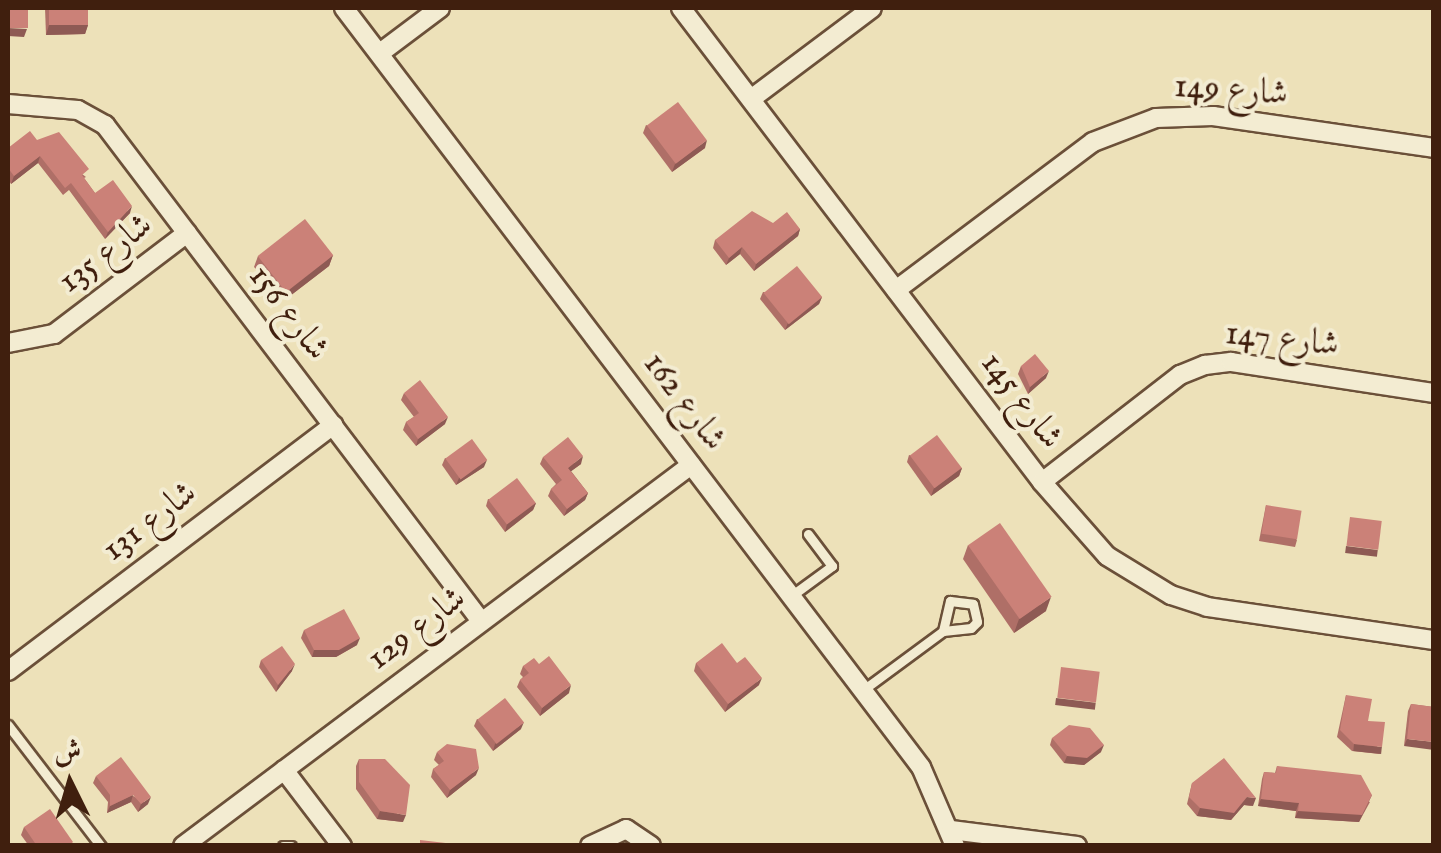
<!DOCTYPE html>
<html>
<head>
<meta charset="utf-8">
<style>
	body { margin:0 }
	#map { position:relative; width:1441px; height:853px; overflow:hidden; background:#ede1b9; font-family:"IM FELL English",Amiri,serif }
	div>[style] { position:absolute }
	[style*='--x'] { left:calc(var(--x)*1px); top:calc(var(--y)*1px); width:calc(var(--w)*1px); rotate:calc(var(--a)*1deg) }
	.roads { filter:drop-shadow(2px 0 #6b5039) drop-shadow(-2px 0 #6b5039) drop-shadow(0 2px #6b5039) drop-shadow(0 -2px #6b5039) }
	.lane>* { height:9px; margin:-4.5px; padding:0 4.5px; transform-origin:4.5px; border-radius:4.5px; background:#f3ecd2 }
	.street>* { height:18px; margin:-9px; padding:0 9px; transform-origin:9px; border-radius:9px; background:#f3ecd2 }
	.wall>* { inset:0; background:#af6f67 }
	.shaded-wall>* { inset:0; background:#8e5a54; transform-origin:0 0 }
	.building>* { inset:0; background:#cb8178; transform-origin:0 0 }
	span { translate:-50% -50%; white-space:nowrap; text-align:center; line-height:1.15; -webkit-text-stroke:8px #f3ecd2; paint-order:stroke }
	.street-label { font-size:35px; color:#401f0e }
	.frame { position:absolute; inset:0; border:10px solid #401f0e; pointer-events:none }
	.north { position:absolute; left:20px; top:733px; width:100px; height:100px; -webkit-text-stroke:8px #f3ecd2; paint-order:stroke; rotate:355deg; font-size:28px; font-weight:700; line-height:40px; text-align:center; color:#401f0e }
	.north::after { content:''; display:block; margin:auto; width:35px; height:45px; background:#401f0e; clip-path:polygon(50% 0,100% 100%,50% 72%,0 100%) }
</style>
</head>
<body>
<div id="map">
	<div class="roads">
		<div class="lane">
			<i style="--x:791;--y:596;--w:51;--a:-36.2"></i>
			<i style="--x:832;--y:566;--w:40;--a:-127"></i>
			<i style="--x:863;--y:690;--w:99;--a:-36.4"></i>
			<i style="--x:943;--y:631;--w:31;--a:-77"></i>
			<i style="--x:950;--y:601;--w:23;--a:7"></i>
			<i style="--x:973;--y:604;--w:18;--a:77"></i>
			<i style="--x:977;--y:622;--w:8;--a:135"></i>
			<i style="--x:971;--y:628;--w:28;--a:174"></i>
			<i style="--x:8;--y:725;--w:153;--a:52.5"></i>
			<i style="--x:283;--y:846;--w:8;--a:0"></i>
		</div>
		<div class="street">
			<i style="--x:344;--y:8;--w:953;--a:52.76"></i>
			<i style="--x:921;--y:767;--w:86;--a:66.7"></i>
			<i style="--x:681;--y:8;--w:596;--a:52.71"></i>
			<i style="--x:1042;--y:482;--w:98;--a:48.7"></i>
			<i style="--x:1107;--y:556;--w:75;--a:31.4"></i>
			<i style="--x:1171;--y:595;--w:38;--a:18"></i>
			<i style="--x:1207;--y:607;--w:229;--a:8.3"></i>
			<i style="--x:380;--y:53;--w:75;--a:-36.9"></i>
			<i style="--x:751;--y:99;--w:151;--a:-36.9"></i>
			<i style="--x:8;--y:104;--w:70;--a:4.9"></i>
			<i style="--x:78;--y:110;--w:31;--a:29"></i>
			<i style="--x:105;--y:125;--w:622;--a:52.84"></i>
			<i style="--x:896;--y:290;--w:246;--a:-36.9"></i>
			<i style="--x:1093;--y:142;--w:67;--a:-20.9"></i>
			<i style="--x:1156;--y:118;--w:57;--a:-2"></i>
			<i style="--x:1213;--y:116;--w:223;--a:8.2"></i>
			<i style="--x:8;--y:343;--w:47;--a:-11.1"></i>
			<i style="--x:54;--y:334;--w:167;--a:-37.2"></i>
			<i style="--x:1042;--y:482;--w:175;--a:-37.8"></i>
			<i style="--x:1180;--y:375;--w:27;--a:-22"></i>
			<i style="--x:1205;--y:365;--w:26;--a:-7"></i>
			<i style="--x:1231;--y:362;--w:205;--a:8.7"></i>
			<i style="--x:8;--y:671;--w:408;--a:-37.1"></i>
			<i style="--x:284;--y:770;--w:96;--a:52.7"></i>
			<i style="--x:951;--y:830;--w:127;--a:7.2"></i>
			<i style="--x:183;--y:846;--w:635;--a:-36.87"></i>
			<i style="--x:590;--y:846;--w:40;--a:-25"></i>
			<i style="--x:626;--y:829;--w:30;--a:34"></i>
		</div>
	</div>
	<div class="wall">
		<i style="clip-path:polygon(45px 8px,88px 8px,88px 25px,85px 34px,46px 35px)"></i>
		<i style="clip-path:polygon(646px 125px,705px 148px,672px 172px,643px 133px)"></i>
		<i style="clip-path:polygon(37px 140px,86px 177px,84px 178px,95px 193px,130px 213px,105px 239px,69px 190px,63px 195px,38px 163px,11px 184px,8px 179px,8px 148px)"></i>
		<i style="clip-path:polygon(773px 223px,800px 229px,798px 236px,754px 271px,740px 254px,726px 265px,713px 248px,715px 240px)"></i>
		<i style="clip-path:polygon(333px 255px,329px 266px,286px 299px,254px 267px,258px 256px)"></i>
		<i style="clip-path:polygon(763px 292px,822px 297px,819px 304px,785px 330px,760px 299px)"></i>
		<i style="clip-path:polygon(1021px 366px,1046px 378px,1028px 394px,1018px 374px)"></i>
		<i style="clip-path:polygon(404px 393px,445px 424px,416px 446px,403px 430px,406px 422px,414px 417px,401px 400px)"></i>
		<i style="clip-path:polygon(909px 455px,962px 468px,959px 476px,931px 496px,907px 462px)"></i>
		<i style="clip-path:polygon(543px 457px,581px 464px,571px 471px,588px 493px,585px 500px,564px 516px,548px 496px,551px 489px,556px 484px,540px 464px)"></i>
		<i style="clip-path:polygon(445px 458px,484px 467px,456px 485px,442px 465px)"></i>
		<i style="clip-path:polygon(488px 499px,536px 503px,533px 510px,505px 532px,486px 506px)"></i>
		<i style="clip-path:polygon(1266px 505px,1297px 540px,1295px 547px,1259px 541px)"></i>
		<i style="clip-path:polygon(968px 545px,1046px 611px,1014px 633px,963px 559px)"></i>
		<i style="clip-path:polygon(304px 630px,357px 645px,336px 657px,312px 657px,301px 638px)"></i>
		<i style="clip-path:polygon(261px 660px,292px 671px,276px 692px,259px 667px)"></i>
		<i style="clip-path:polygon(696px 663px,737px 663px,759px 685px,725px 712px,694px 671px)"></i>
		<i style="clip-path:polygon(539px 664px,569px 693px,540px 716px,517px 687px,520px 680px,523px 677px,520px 674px,523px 666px)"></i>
		<i style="clip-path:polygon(1346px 695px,1368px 721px,1380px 754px,1352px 751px,1337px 737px)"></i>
		<i style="clip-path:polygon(1411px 704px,1434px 707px,1404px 746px,1408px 711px)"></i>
		<i style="clip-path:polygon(477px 719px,521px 729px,493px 751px,474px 726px)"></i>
		<i style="clip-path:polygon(1052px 738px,1101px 752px,1084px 765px,1064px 763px,1050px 745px)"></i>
		<i style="clip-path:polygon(437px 752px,476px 775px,447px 798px,431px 777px,433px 769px,439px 765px,434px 760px)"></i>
		<i style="clip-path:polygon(359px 759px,403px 822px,377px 819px,356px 789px,356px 766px)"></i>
		<i style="clip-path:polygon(1277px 766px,1370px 802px,1359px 822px,1295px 818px,1296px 811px,1258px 806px,1262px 779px,1264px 772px,1275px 773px)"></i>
		<i style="clip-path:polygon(96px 776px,148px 804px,138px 812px,131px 802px,107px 813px,108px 802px,93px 783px)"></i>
		<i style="clip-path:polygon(1192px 783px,1253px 806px,1244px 805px,1231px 820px,1197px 816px,1187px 804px)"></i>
		<i style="clip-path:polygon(24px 827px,72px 846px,29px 846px,21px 835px)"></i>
	</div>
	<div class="shaded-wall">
		<i style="clip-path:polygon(49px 25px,88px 25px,85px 34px,46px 35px)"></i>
		<i style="clip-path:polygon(8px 28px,27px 29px,24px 37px,8px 36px)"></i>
		<i style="clip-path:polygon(707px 140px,705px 148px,672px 172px,675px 164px)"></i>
		<i style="clip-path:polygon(40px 156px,38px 163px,11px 184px,14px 176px)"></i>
		<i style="clip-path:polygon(132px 206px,130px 213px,105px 239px,108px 232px)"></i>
		<i style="clip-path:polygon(800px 229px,798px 236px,754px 271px,756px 264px)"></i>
		<i style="clip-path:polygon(742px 247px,740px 254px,726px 265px,729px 258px)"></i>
		<i style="clip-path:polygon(333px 255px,329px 266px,286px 299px,290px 288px)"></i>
		<i style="clip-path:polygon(822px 297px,819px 304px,785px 330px,788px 323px)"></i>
		<i style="clip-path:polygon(1049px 371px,1046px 378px,1028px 394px,1030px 387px)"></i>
		<i style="clip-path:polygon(448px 417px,445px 424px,416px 446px,418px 439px)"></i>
		<i style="clip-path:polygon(583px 456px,581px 464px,566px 475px,568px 468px)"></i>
		<i style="clip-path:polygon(487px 460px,484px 467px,456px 485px,459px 478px)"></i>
		<i style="clip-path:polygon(962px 468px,959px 476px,931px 496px,934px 488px)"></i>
		<i style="clip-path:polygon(588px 493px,585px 500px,564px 516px,567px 509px)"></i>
		<i style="clip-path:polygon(536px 503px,533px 510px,505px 532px,507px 524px)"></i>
		<i style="left:1346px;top:546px;width:32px;height:7px;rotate:7deg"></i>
		<i style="clip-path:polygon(1051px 597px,1046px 611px,1014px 633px,1019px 619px)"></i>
		<i style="clip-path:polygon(360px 638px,357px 645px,336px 657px,312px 657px,314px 650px)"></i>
		<i style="clip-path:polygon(295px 664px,292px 671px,276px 692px,278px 685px)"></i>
		<i style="clip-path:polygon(762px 678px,759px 685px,725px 712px,728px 704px)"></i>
		<i style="clip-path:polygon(571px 685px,569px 693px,540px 716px,542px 708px)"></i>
		<i style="left:1056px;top:698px;width:40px;height:7px;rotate:7deg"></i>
		<i style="clip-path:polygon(524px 722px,521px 729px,493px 751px,495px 744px)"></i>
		<i style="clip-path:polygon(1407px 739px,1434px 742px,1434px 750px,1404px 746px)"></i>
		<i style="left:1354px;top:744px;width:28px;height:7px;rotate:6deg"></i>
		<i style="clip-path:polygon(1104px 745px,1101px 752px,1084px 765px,1064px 763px,1067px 756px)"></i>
		<i style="clip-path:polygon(479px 768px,476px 775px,447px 798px,450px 790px)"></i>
		<i style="clip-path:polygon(133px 795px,131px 802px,107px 813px,110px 806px)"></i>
		<i style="clip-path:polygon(1372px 795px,1359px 822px,1295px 818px,1298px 811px)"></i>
		<i style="clip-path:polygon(151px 797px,148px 804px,138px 812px,141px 804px)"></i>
		<i style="clip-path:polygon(1247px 797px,1256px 798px,1253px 806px,1244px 805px,1231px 820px,1197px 816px,1200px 808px)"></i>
		<i style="clip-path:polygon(1261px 799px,1299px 803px,1296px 811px,1258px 806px)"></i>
		<i style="clip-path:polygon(380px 811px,406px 815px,403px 822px,377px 819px)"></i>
	</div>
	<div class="building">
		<i style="left:8px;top:8px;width:20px;height:20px"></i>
		<i style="left:49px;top:8px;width:39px;height:17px"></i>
		<i style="left:678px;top:102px;width:48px;height:39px;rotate:53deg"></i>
		<i style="clip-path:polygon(30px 131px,37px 140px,59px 132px,89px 169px,82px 175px,95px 193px,113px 180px,132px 206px,108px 232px,71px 183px,65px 188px,40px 156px,14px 176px,8px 168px,8px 148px)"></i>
		<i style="clip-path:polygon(752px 211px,773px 223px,787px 212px,800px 229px,756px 264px,742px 247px,729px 258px,715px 240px)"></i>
		<i style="left:305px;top:219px;width:46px;height:60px;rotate:52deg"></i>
		<i style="left:797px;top:266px;width:40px;height:43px;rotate:51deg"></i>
		<i style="clip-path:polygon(1035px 354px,1049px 371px,1030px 387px,1021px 366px)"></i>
		<i style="clip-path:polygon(420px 380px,448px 417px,418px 439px,406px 422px,419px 413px,404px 393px)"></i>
		<i style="left:937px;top:435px;width:41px;height:34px;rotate:53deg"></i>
		<i style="clip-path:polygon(568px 437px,583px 456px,568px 468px,588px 493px,567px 509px,551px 489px,562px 480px,543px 457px)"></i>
		<i style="left:472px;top:439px;width:26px;height:33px;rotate:54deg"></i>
		<i style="left:517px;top:478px;width:31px;height:36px;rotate:53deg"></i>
		<i style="left:1266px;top:505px;width:36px;height:29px;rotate:9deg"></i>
		<i style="left:1350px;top:517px;width:32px;height:29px;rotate:7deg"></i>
		<i style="left:1000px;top:523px;width:90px;height:39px;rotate:55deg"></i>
		<i style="clip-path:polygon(344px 609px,360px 638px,339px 650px,314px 650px,304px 630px)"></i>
		<i style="clip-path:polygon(722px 643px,737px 663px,745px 657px,762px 678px,728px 704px,696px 663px)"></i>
		<i style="clip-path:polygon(282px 646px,295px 664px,278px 685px,261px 660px)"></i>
		<i style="clip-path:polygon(549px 656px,571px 685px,542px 708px,520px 680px,529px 673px,523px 666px,534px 658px,539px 664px)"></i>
		<i style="left:1061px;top:667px;width:39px;height:31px;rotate:7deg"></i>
		<i style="clip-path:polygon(1346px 695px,1372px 699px,1368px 721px,1385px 722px,1382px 747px,1354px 744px,1340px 730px)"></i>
		<i style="left:505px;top:698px;width:31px;height:35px;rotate:52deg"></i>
		<i style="clip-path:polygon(1411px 704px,1434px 707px,1434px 742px,1407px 739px)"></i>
		<i style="clip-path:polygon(1069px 725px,1090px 728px,1104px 745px,1087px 758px,1067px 756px,1052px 738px)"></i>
		<i style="clip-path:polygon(447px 744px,476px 749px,479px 768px,450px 790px,433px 769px,444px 761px,437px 752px)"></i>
		<i style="clip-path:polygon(121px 757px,151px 797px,141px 804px,133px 795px,110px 806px,110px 795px,96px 776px)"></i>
		<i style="clip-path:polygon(1224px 758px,1256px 798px,1247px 797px,1234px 813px,1200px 808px,1189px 797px,1192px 783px)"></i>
		<i style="clip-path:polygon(359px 759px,385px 759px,410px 785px,406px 815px,380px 811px,359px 782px)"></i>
		<i style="clip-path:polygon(1277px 766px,1361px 775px,1372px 795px,1362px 815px,1298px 811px,1299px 803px,1261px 799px,1264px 772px,1276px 773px)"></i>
		<i style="clip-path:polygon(50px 809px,73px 842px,69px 846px,37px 846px,24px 827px)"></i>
		<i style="clip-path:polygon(420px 840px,454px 844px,455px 846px,420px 846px)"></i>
	</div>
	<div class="street-label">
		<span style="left:1231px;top:91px;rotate:4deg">شارع 149</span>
		<span style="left:106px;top:254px;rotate:-37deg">شارع 135</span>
		<span style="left:288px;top:313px;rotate:53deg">شارع 156</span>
		<span style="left:1282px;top:340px;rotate:6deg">شارع 147</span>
		<span style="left:1021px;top:401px;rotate:53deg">شارع 145</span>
		<span style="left:684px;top:402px;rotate:53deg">شارع 162</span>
		<span style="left:150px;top:522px;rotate:-37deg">شارع 131</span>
		<span style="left:417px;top:629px;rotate:-37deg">شارع 129</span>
	</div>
	<div class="frame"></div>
	<div class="north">ش</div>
</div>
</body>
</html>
